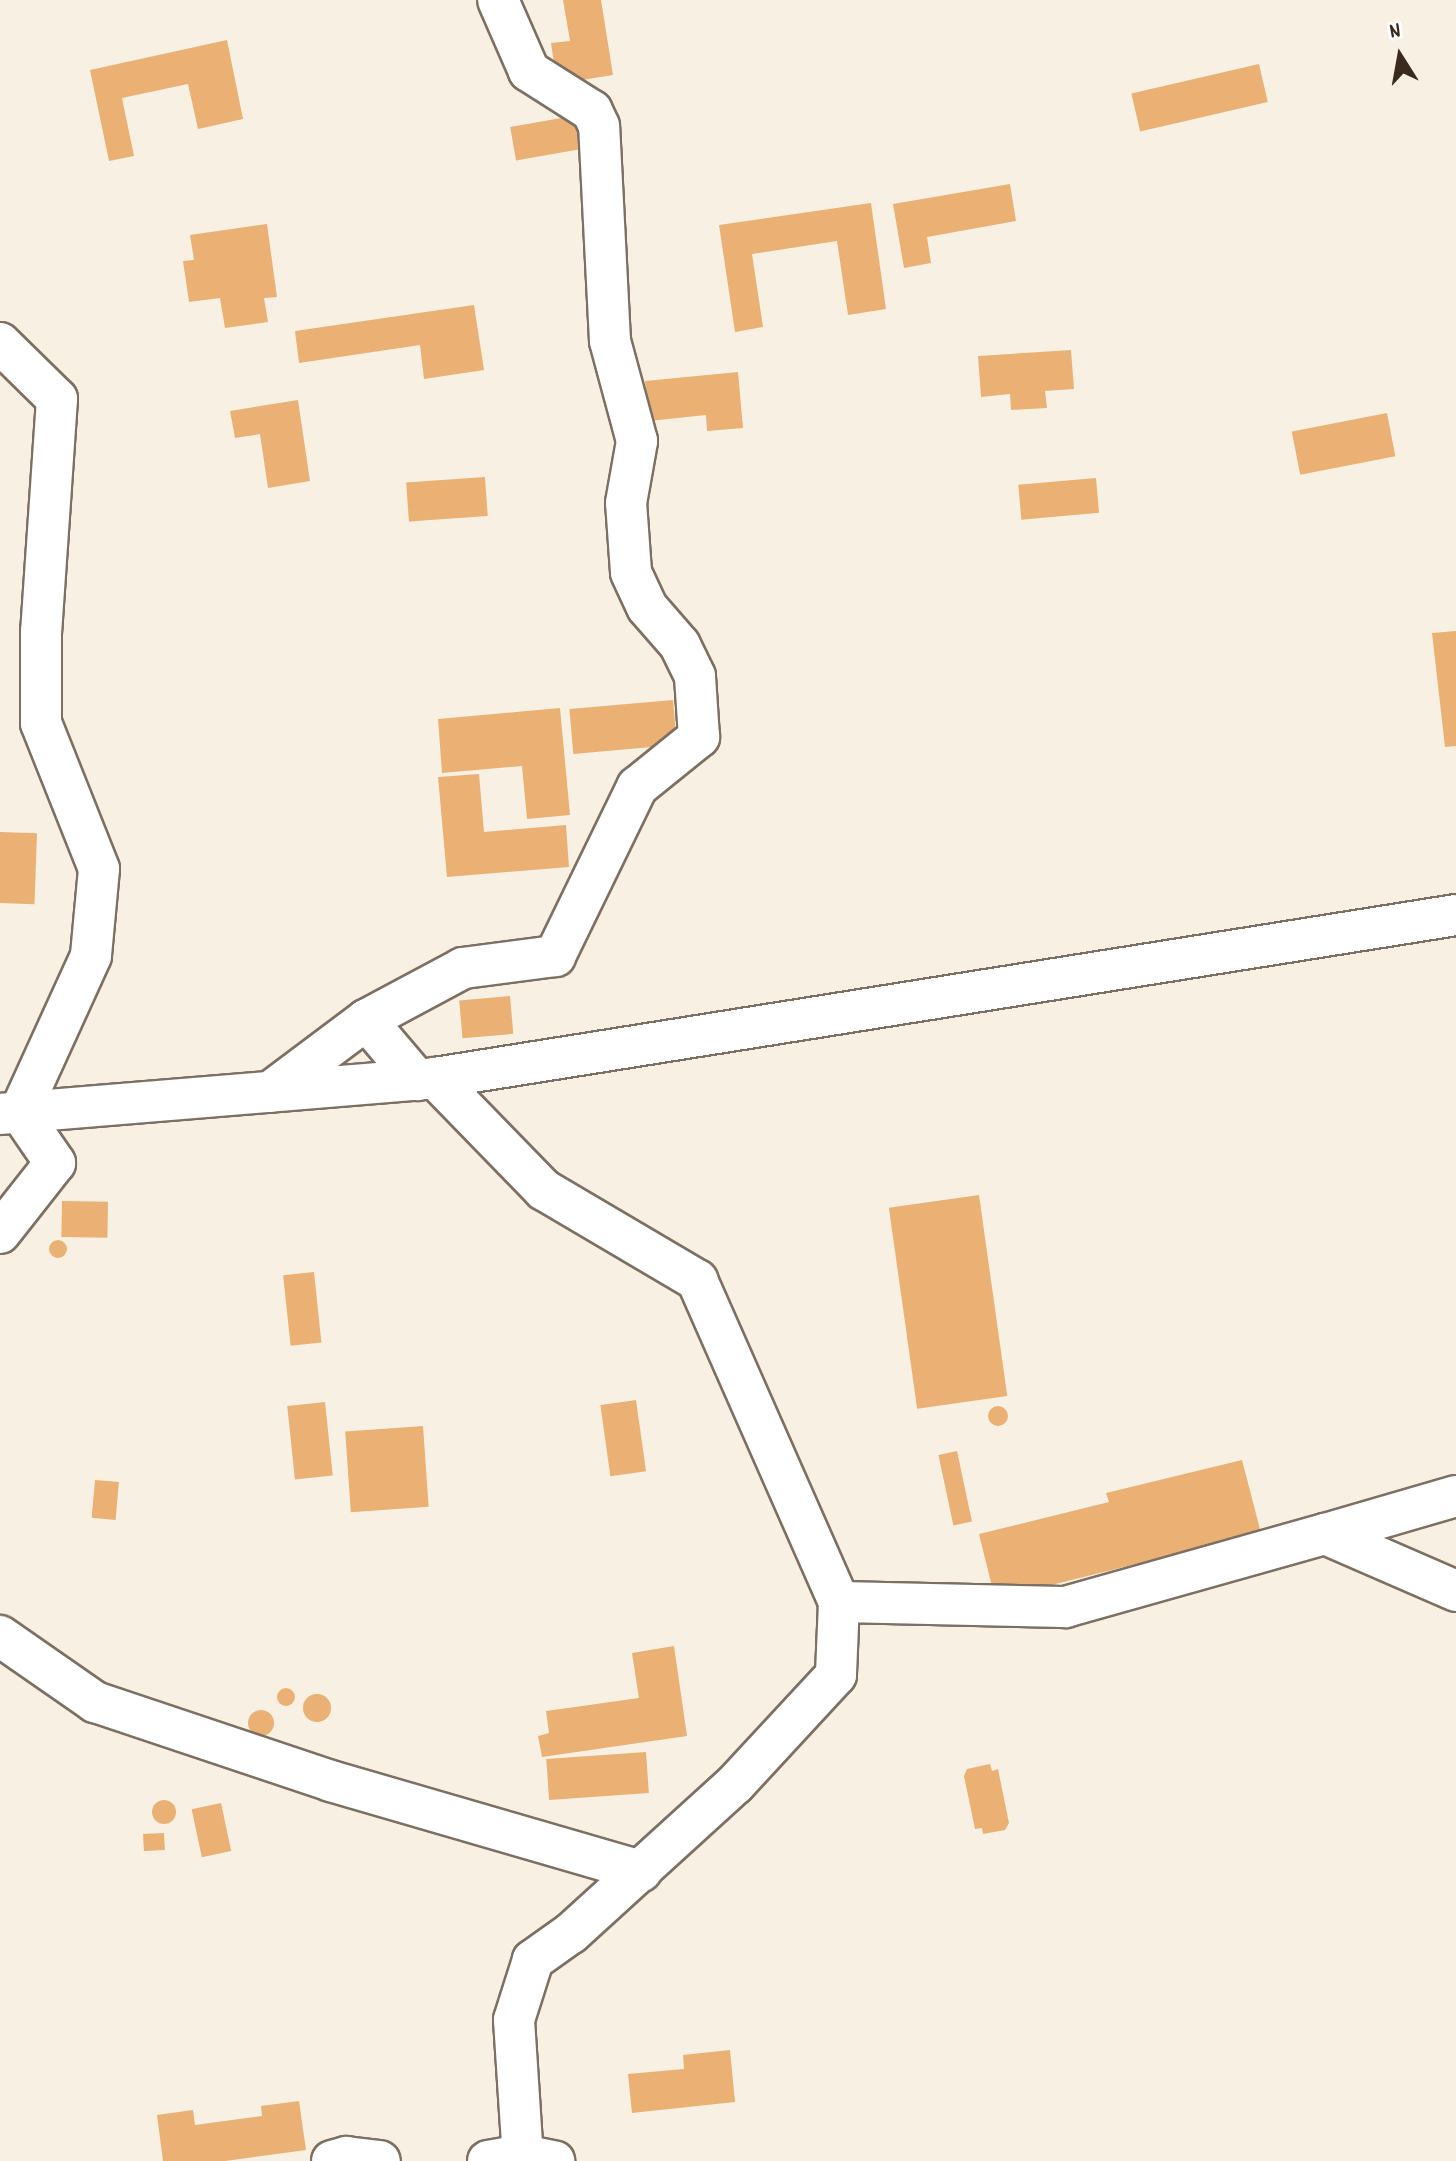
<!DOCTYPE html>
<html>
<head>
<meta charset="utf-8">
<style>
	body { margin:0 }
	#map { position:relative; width:1456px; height:2161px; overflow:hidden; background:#f8f1e3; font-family:Dekko,sans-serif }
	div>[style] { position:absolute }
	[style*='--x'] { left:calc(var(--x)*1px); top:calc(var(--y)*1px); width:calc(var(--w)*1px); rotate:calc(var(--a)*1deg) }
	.building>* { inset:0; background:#eab074; transform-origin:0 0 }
	.round { border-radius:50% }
	.roads { filter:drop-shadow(2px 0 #7d7063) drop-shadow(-2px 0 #7d7063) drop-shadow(0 2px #7d7063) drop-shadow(0 -2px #7d7063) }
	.street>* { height:40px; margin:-20px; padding:0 20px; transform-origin:20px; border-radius:20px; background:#fff }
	span { translate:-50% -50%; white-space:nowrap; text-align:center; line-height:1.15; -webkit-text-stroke:7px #fff; paint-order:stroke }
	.north { position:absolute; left:1360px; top:16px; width:80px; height:80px; -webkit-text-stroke:6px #fff; paint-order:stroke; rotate:349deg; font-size:22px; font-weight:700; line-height:32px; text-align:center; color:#3b2a1e }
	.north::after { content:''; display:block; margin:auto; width:28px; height:36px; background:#3b2a1e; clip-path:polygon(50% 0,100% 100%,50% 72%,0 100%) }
</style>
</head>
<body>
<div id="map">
	<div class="building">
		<i style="clip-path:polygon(563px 0,601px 0,613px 75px,557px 84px,551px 43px,570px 41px)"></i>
		<i style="clip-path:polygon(227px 40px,243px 119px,198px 129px,188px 84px,122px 98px,134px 156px,109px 161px,90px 70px)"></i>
		<i style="left:1259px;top:64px;width:39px;height:131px;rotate:77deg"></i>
		<i style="left:584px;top:114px;width:34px;height:75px;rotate:80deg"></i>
		<i style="clip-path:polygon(1010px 184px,1016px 221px,927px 237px,931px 263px,904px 268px,893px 204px)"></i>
		<i style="clip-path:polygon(871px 203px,886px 309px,848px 315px,837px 241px,752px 254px,763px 327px,735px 332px,719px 225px)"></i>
		<i style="clip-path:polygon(267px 224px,277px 297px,264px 298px,268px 322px,225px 328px,220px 298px,189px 302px,183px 261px,194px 260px,190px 235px)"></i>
		<i style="clip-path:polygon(474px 305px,484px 370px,424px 379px,420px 345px,299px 363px,295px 331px)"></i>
		<i style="clip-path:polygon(1071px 350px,1074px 389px,1045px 391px,1047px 408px,1011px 410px,1010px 394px,981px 397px,978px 356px)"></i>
		<i style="clip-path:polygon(738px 372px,743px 428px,707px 431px,706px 415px,649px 421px,645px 381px)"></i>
		<i style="clip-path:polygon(298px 400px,310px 481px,268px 488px,260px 434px,235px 438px,230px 411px)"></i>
		<i style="left:1387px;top:413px;width:44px;height:97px;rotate:79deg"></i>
		<i style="left:485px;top:477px;width:39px;height:79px;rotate:86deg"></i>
		<i style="left:1096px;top:478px;width:35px;height:78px;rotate:85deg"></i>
		<i style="clip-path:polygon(1456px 631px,1456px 746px,1445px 747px,1432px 633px)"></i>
		<i style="left:673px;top:700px;width:45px;height:104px;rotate:85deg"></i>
		<i style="clip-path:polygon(560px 708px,570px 815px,527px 819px,522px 766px,442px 773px,438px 719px)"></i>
		<i style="clip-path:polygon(479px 774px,484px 832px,566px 825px,569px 867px,447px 877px,438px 777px)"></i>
		<i style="left:0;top:832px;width:37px;height:71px;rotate:2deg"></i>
		<i style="left:510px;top:996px;width:38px;height:51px;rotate:85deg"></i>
		<i style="left:979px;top:1195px;width:203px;height:91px;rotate:82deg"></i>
		<i style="left:62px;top:1201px;width:46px;height:36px;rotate:1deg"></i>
		<i class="round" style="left:49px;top:1240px;width:18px;height:18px"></i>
		<i style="left:314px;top:1272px;width:71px;height:31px;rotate:84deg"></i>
		<i style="left:636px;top:1400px;width:72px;height:36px;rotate:82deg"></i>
		<i style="left:325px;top:1402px;width:74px;height:38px;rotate:84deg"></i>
		<i class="round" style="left:988px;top:1406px;width:20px;height:20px"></i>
		<i style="left:423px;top:1426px;width:81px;height:78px;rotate:86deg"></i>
		<i style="left:957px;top:1451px;width:72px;height:19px;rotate:78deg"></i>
		<i style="clip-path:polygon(1242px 1460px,1261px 1533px,995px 1599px,979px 1534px,1109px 1502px,1106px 1493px)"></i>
		<i style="left:95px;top:1480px;width:24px;height:38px;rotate:5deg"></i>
		<i style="clip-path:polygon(674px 1646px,687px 1736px,542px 1757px,538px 1736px,549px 1733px,546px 1711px,639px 1698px,632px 1653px)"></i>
		<i class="round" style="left:277px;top:1688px;width:18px;height:18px"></i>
		<i class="round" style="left:303px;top:1694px;width:28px;height:28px"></i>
		<i class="round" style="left:248px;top:1710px;width:26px;height:26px"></i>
		<i style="left:646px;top:1752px;width:41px;height:100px;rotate:86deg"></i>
		<i style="clip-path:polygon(990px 1764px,992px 1771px,998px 1769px,1009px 1823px,1005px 1830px,983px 1834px,982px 1828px,975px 1829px,964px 1776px,967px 1769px)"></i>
		<i class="round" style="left:152px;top:1800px;width:24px;height:24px"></i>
		<i style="left:221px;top:1803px;width:49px;height:30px;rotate:78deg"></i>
		<i style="left:164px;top:1833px;width:17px;height:21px;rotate:87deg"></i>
		<i style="clip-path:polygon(730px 2050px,735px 2102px,632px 2113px,628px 2074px,684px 2069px,683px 2055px)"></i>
		<i style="clip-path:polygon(299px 2101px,306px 2150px,225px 2161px,163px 2161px,157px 2115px,193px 2110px,195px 2125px,262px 2116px,261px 2106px)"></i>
	</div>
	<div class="roads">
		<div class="street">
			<i style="--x:0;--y:343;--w:80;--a:44.5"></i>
			<i style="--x:57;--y:399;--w:233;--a:93.9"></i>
			<i style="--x:41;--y:631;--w:92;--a:90"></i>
			<i style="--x:41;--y:723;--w:157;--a:68.3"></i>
			<i style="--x:99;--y:869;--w:87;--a:95.3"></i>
			<i style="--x:91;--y:956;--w:171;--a:114.5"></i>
			<i style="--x:20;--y:1112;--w:62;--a:55.5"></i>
			<i style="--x:55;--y:1163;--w:89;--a:128.2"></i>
			<i style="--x:366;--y:1020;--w:79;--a:49.6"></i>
			<i style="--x:435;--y:1078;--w:156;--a:45.8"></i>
			<i style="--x:544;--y:1190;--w:178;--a:30.5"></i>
			<i style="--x:697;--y:1280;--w:352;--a:66.2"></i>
			<i style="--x:839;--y:1602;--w:73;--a:92.4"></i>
			<i style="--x:836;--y:1675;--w:149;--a:132.8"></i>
			<i style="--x:735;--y:1784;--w:222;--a:137.7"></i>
			<i style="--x:571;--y:1933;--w:47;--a:144.6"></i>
			<i style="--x:533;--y:1960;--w:63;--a:107.6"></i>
			<i style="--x:514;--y:2020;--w:141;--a:86.3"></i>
			<i style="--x:270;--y:1092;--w:120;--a:-36.9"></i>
			<i style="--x:366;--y:1020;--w:110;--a:-28.2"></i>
			<i style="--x:463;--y:968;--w:93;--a:-7.4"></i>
			<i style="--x:555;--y:956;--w:188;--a:-64.1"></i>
			<i style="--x:637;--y:787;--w:80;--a:-38.9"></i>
			<i style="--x:699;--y:737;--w:61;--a:-93.8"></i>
			<i style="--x:695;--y:676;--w:34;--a:-116"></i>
			<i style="--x:680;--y:645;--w:50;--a:-131"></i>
			<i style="--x:647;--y:607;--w:38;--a:-115"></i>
			<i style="--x:631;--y:572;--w:69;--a:-94.1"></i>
			<i style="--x:626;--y:503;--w:63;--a:-79.9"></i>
			<i style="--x:637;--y:441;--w:104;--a:-105.1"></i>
			<i style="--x:610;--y:341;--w:215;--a:-92.9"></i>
			<i style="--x:599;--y:126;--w:17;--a:-115"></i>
			<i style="--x:592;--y:111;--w:75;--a:-147.6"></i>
			<i style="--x:529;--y:71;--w:77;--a:-113.6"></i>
			<i style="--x:0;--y:1114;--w:436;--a:-4.7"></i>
			<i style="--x:435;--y:1078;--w:1034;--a:-9.07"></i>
			<i style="--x:1456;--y:1496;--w:136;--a:163.8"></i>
			<i style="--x:1325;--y:1534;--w:143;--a:23.5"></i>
			<i style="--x:839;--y:1602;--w:226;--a:1.3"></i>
			<i style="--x:1065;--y:1607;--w:270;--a:-15.7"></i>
			<i style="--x:0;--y:1636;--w:116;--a:34.8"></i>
			<i style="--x:95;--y:1702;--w:249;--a:18.5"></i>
			<i style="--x:331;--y:1781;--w:323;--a:16.2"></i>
			<i style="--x:332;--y:2161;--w:15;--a:-16"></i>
			<i style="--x:346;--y:2157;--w:34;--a:7"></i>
			<i style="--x:488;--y:2161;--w:35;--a:-10"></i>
			<i style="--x:522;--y:2155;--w:33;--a:11"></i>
		</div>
	</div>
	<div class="north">N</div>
</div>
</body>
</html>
